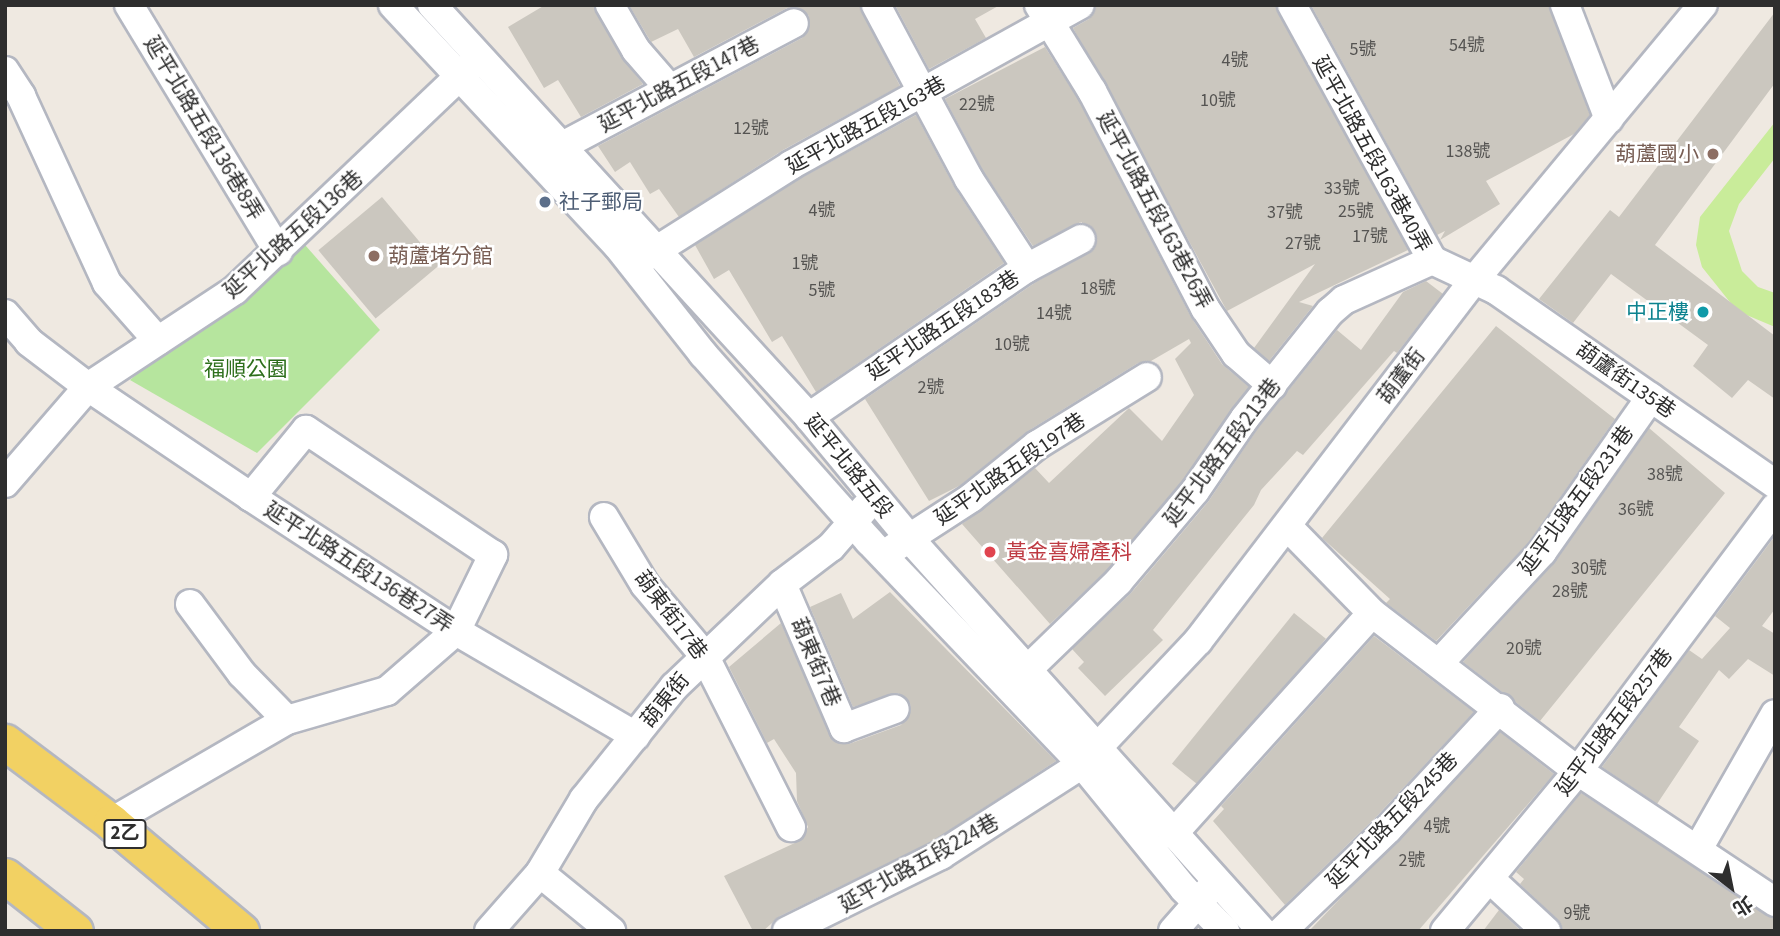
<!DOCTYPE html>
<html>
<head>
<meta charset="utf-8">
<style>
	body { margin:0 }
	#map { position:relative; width:1780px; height:936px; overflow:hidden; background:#efe9e1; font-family:"Source Sans 3","Noto Sans TC",sans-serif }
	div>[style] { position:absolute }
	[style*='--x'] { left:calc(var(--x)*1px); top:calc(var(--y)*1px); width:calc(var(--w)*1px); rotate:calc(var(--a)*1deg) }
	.green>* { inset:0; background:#b6e59e }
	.pitch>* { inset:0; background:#c9ec9a }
	.building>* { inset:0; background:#cbc7bf; transform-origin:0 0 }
	.roads { filter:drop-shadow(2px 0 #b4b7c1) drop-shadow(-2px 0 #b4b7c1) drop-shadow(0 2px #b4b7c1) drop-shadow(0 -2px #b4b7c1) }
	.minor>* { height:28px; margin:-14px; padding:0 14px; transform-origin:14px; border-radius:14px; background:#fff }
	.major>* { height:35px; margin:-17.5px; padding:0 17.5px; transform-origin:17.5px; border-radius:17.5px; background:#f2d163 }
	.dots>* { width:19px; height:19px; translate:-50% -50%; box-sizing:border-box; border:4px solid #fff; border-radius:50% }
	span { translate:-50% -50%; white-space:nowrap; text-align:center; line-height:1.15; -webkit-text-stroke:5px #fff; paint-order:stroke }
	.number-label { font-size:18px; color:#555452 }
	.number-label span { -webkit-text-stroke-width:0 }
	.shield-label span { padding:2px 5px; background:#fff; border:2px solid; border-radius:5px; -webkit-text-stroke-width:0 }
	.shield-label { font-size:19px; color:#2e2e2e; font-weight:700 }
	.street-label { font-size:21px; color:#2e2e2e }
	.education-label { font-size:21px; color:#785e54 }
	.right { translate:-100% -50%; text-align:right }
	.left { translate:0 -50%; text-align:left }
	.service-label { font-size:21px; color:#4e5e75 }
	.culture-label { font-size:21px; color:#0d838f }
	.park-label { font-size:21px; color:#2c6e1b }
	.health-label { font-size:21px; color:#be3a42 }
	.frame { position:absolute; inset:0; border:7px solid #2e2e2e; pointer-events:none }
	.north { position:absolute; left:1696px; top:852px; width:70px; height:70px; -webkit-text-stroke:5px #fff; paint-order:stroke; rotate:148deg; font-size:19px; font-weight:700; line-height:28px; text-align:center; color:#2e2e2e }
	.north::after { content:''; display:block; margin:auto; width:24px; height:32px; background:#2e2e2e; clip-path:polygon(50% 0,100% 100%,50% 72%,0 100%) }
</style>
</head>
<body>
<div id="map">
	<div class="green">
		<i style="clip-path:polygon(298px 237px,380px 330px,257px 453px,130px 380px)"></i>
	</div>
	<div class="pitch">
		<i style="clip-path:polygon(1775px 122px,1775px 158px,1739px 204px,1729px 231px,1742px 271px,1758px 287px,1775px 293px,1775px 327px,1737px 311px,1702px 267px,1696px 245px,1700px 217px)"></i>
	</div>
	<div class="building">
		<i style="clip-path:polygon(545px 5px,593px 5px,622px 58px,643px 84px,581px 117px,558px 80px,544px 88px,508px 27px)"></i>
		<i style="clip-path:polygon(629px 5px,859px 5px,900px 86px,783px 150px,679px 217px,659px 189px,650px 194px,630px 162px,615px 172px,598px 146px,802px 38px,808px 31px,809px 16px,802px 9px,787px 8px,694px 57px,678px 29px,651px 42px)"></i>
		<i style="clip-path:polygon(895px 5px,1000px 5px,975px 19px,986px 38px,929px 69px)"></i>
		<i style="clip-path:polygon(1097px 5px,1275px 5px,1408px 250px,1299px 302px,1313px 306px,1269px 361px,1254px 348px,1315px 264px,1227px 311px,1073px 28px,1089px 19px)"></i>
		<i style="clip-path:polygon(1311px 5px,1549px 5px,1590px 115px,1574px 134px,1486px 181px,1500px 204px,1440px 240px,1445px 231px,1437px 235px)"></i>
		<i style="clip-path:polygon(1775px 12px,1775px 83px,1655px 245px,1775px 336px,1775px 399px,1748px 380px,1732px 398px,1693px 366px,1708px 345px,1611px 274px,1573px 323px,1539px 299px,1610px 210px,1619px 217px)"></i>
		<i style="clip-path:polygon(1045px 47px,1078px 99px,1191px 317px,1222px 364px,1249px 387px,1182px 481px,1106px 571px,1050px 624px,962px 524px,1035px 468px,1049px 483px,1129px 408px,1162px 441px,1194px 395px,1175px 359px,1191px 343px,1189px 339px,1151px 361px,1138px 363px,1028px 431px,961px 485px,929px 501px,865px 399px,1036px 282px,1095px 247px,1095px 231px,1081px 222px,1033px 246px,983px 171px,945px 99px)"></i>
		<i style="clip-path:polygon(916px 115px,955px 188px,1004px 263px,816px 392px,782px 336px,772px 342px,729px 270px,714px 279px,695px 245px,799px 179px)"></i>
		<i style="left:382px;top:197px;width:89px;height:83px;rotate:50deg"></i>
		<i style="clip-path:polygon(1426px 281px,1443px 294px,1397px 353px,1394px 351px,1303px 455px,1297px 451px,1261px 490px,1254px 505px,1153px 630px,1163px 640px,1105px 696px,1078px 668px,1084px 662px,1072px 649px,1131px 593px,1208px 502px,1258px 428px,1337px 330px,1361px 350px,1403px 292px)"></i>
		<i style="clip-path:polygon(1496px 326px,1615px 419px,1529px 542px,1436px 641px,1386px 603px,1390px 599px,1322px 538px)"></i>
		<i style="clip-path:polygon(1649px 428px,1725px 493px,1540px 721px,1463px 662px,1554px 563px)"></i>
		<i style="clip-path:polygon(1775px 536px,1775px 609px,1762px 626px,1775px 634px,1775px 676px,1748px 659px,1729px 679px,1719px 670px,1679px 727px,1699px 741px,1657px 804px,1602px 767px,1689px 650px,1702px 659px,1730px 628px,1715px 616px)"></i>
		<i style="clip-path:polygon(890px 592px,1056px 761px,933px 841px,780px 916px,763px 931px,753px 931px,724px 876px,799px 841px,808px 827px,797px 801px,796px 773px,774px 739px,767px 743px,729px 667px,781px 623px,833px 741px,849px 744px,901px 725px,911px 711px,910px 703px,898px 693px,853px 707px,810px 607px,841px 593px,853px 619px)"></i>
		<i style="left:1294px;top:613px;width:41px;height:194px;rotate:39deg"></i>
		<i style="clip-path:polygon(1374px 636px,1474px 712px,1376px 817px,1285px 905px,1213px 821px,1224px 809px,1221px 806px)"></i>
		<i style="clip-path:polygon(1500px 732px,1554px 774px,1418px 931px,1309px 931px)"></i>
		<i style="clip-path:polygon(1581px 793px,1775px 919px,1775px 931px,1562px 931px,1557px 919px,1520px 884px,1524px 879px,1516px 872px)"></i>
		<i style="clip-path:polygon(1499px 910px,1521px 931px,1483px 931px)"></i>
	</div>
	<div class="roads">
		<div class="minor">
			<i style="--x:129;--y:5;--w:288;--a:58.8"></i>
			<i style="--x:393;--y:5;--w:328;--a:47"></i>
			<i style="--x:617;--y:245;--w:139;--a:51.7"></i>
			<i style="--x:703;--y:354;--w:250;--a:48.4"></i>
			<i style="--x:869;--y:541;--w:308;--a:46.3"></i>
			<i style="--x:1082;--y:764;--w:161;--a:50.8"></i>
			<i style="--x:1184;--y:889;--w:59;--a:45.7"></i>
			<i style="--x:432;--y:5;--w:558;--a:47.54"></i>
			<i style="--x:809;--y:417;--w:157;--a:50.4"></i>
			<i style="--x:909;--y:538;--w:528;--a:48.07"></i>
			<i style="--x:610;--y:5;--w:52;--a:60"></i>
			<i style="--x:636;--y:50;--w:49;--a:49.1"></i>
			<i style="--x:876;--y:5;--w:197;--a:61.9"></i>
			<i style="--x:969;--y:179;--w:106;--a:56.9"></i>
			<i style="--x:1039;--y:5;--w:101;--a:58.4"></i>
			<i style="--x:1092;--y:91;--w:245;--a:62.5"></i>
			<i style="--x:1205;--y:308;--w:55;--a:56"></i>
			<i style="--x:1236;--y:354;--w:48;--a:40.7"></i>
			<i style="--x:1292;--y:5;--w:291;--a:61.2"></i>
			<i style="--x:1432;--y:260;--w:71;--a:25.1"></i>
			<i style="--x:1496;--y:290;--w:340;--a:34.8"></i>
			<i style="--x:1565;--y:5;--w:122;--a:68.9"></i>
			<i style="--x:5;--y:71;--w:30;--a:57"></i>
			<i style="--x:21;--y:96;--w:206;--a:65.3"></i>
			<i style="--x:107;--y:283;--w:77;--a:48.7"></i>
			<i style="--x:564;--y:145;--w:260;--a:-27.9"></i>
			<i style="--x:641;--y:260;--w:178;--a:-32.3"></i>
			<i style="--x:791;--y:165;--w:330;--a:-29"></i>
			<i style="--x:5;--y:314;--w:37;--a:49"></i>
			<i style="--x:29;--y:342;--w:74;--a:37.3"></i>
			<i style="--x:88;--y:387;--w:197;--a:34"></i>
			<i style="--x:251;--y:497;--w:245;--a:33.2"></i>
			<i style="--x:456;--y:631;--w:208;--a:30.3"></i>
			<i style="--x:809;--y:417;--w:264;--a:-34.4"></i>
			<i style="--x:1027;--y:268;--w:61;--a:-28.2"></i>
			<i style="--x:5;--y:483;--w:127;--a:-49.2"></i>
			<i style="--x:88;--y:387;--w:176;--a:-33.4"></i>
			<i style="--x:235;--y:290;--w:327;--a:-43.6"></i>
			<i style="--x:604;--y:517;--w:79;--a:58.9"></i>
			<i style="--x:645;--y:585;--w:92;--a:49.9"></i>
			<i style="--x:704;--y:655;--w:193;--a:63.2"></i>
			<i style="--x:1287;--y:526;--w:122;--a:45.7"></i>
			<i style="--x:1372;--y:613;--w:260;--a:37.5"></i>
			<i style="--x:1578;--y:771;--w:237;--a:33.6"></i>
			<i style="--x:894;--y:548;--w:92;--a:-33"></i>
			<i style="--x:971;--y:498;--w:85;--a:-38.8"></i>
			<i style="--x:1037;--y:445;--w:129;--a:-31.7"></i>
			<i style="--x:782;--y:584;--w:157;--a:66.7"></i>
			<i style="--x:844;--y:728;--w:54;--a:-20.4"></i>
			<i style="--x:190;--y:604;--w:87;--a:53.4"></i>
			<i style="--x:242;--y:674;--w:64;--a:45.6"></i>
			<i style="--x:1441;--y:661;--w:149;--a:-47.2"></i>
			<i style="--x:1542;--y:552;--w:189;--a:-54.9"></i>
			<i style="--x:1028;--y:669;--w:125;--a:-44"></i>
			<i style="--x:1118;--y:582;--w:119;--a:-49.8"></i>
			<i style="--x:1195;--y:491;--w:88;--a:-55.6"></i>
			<i style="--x:1245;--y:418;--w:136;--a:-51.3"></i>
			<i style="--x:1330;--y:312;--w:18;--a:-41"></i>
			<i style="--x:1344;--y:300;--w:97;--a:-24.4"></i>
			<i style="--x:111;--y:822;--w:203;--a:-30.1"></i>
			<i style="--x:287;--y:720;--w:104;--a:-16.2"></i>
			<i style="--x:387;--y:691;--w:91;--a:-41"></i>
			<i style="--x:456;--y:631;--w:85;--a:-64"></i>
			<i style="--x:493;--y:555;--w:225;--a:-146.2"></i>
			<i style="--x:306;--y:430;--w:87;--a:129.4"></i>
			<i style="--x:1173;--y:834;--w:297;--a:-48"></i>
			<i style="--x:1698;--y:849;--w:155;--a:-60.3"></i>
			<i style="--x:540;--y:873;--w:92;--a:39.2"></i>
			<i style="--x:1491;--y:880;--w:75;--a:42.8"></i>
			<i style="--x:489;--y:931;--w:77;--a:-48.7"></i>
			<i style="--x:540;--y:873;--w:86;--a:-59.3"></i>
			<i style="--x:584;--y:799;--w:144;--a:-51.2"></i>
			<i style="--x:674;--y:687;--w:149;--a:-43.6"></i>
			<i style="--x:782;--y:584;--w:61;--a:-37.1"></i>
			<i style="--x:831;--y:547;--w:52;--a:-48.9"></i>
			<i style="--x:787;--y:931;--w:172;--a:-26.3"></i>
			<i style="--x:941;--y:855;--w:168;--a:-32.8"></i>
			<i style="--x:1082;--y:764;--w:169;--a:-46.7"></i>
			<i style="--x:1198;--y:641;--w:457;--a:-52.6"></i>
			<i style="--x:1476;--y:278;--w:355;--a:-50.3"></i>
			<i style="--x:1173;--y:931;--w:55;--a:-48.7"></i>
			<i style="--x:1282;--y:931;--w:147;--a:-43.9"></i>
			<i style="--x:1388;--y:829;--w:165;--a:-47.2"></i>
			<i style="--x:1445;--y:931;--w:208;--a:-50.3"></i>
			<i style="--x:1578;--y:771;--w:329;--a:-53.2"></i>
		</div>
		<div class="major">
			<i style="--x:5;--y:742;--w:133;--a:37"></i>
			<i style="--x:111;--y:822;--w:170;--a:40"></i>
			<i style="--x:5;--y:876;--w:89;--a:38.2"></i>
		</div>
	</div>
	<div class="dots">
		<i style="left:1713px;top:154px;background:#8d6e63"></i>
		<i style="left:545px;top:202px;background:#5c6f8a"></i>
		<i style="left:374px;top:256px;background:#8d6e63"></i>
		<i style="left:1703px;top:312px;background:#0f9aa8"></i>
		<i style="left:990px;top:552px;background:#e0444e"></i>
	</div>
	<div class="number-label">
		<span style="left:1467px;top:46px">54號</span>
		<span style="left:1363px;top:50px">5號</span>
		<span style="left:1235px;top:61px">4號</span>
		<span style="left:1218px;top:101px">10號</span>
		<span style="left:977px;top:105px">22號</span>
		<span style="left:751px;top:129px">12號</span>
		<span style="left:1468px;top:152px">138號</span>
		<span style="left:1342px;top:189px">33號</span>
		<span style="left:822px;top:211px">4號</span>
		<span style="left:1356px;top:212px">25號</span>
		<span style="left:1285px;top:213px">37號</span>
		<span style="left:1370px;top:237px">17號</span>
		<span style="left:1303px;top:244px">27號</span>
		<span style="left:805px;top:264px">1號</span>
		<span style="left:1098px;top:289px">18號</span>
		<span style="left:822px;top:291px">5號</span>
		<span style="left:1054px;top:314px">14號</span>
		<span style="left:1012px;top:345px">10號</span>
		<span style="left:931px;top:388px">2號</span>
		<span style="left:1665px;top:475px">38號</span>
		<span style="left:1636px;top:510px">36號</span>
		<span style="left:1589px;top:569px">30號</span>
		<span style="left:1570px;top:592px">28號</span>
		<span style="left:1524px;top:649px">20號</span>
		<span style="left:1437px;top:827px">4號</span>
		<span style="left:1412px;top:861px">2號</span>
		<span style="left:1577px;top:914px">9號</span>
	</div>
	<div class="shield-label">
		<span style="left:125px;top:834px">2乙</span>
	</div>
	<div class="street-label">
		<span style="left:679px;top:84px;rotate:-28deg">延平北路五段147巷</span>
		<span style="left:866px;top:125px;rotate:-29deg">延平北路五段163巷</span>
		<span style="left:204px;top:128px;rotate:59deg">延平北路五段136巷8弄</span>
		<span style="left:1372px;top:154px;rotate:61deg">延平北路五段163巷40弄</span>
		<span style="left:1155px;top:210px;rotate:62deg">延平北路五段163巷26弄</span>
		<span style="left:293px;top:234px;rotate:-42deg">延平北路五段136巷</span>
		<span style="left:943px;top:325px;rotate:-34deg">延平北路五段183巷</span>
		<span style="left:1401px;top:376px;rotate:-53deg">葫蘆街</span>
		<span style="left:1626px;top:380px;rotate:35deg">葫蘆街135巷</span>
		<span style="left:1222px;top:452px;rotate:-53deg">延平北路五段213巷</span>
		<span style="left:849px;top:466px;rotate:51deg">延平北路五段</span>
		<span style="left:1010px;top:469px;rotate:-35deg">延平北路五段197巷</span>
		<span style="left:1576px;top:500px;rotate:-54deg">延平北路五段231巷</span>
		<span style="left:359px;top:567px;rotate:33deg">延平北路五段136巷27弄</span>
		<span style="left:671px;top:615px;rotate:53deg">葫東街17巷</span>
		<span style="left:816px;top:662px;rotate:67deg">葫東街7巷</span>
		<span style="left:665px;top:700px;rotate:-51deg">葫東街</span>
		<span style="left:1614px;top:722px;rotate:-53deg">延平北路五段257巷</span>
		<span style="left:1392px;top:820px;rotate:-46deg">延平北路五段245巷</span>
		<span style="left:919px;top:863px;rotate:-29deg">延平北路五段224巷</span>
	</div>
	<div class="education-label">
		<span class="right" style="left:1699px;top:154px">葫蘆國小</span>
		<span class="left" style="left:388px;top:256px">葫蘆堵分館</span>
	</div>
	<div class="service-label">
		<span class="left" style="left:559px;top:202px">社子郵局</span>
	</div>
	<div class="culture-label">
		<span class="right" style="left:1689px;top:312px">中正樓</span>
	</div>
	<div class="park-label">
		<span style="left:246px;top:369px">福順公園</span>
	</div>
	<div class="health-label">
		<span class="left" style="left:1006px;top:552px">黃金喜婦產科</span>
	</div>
	<div class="frame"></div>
	<div class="north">北</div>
</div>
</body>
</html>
